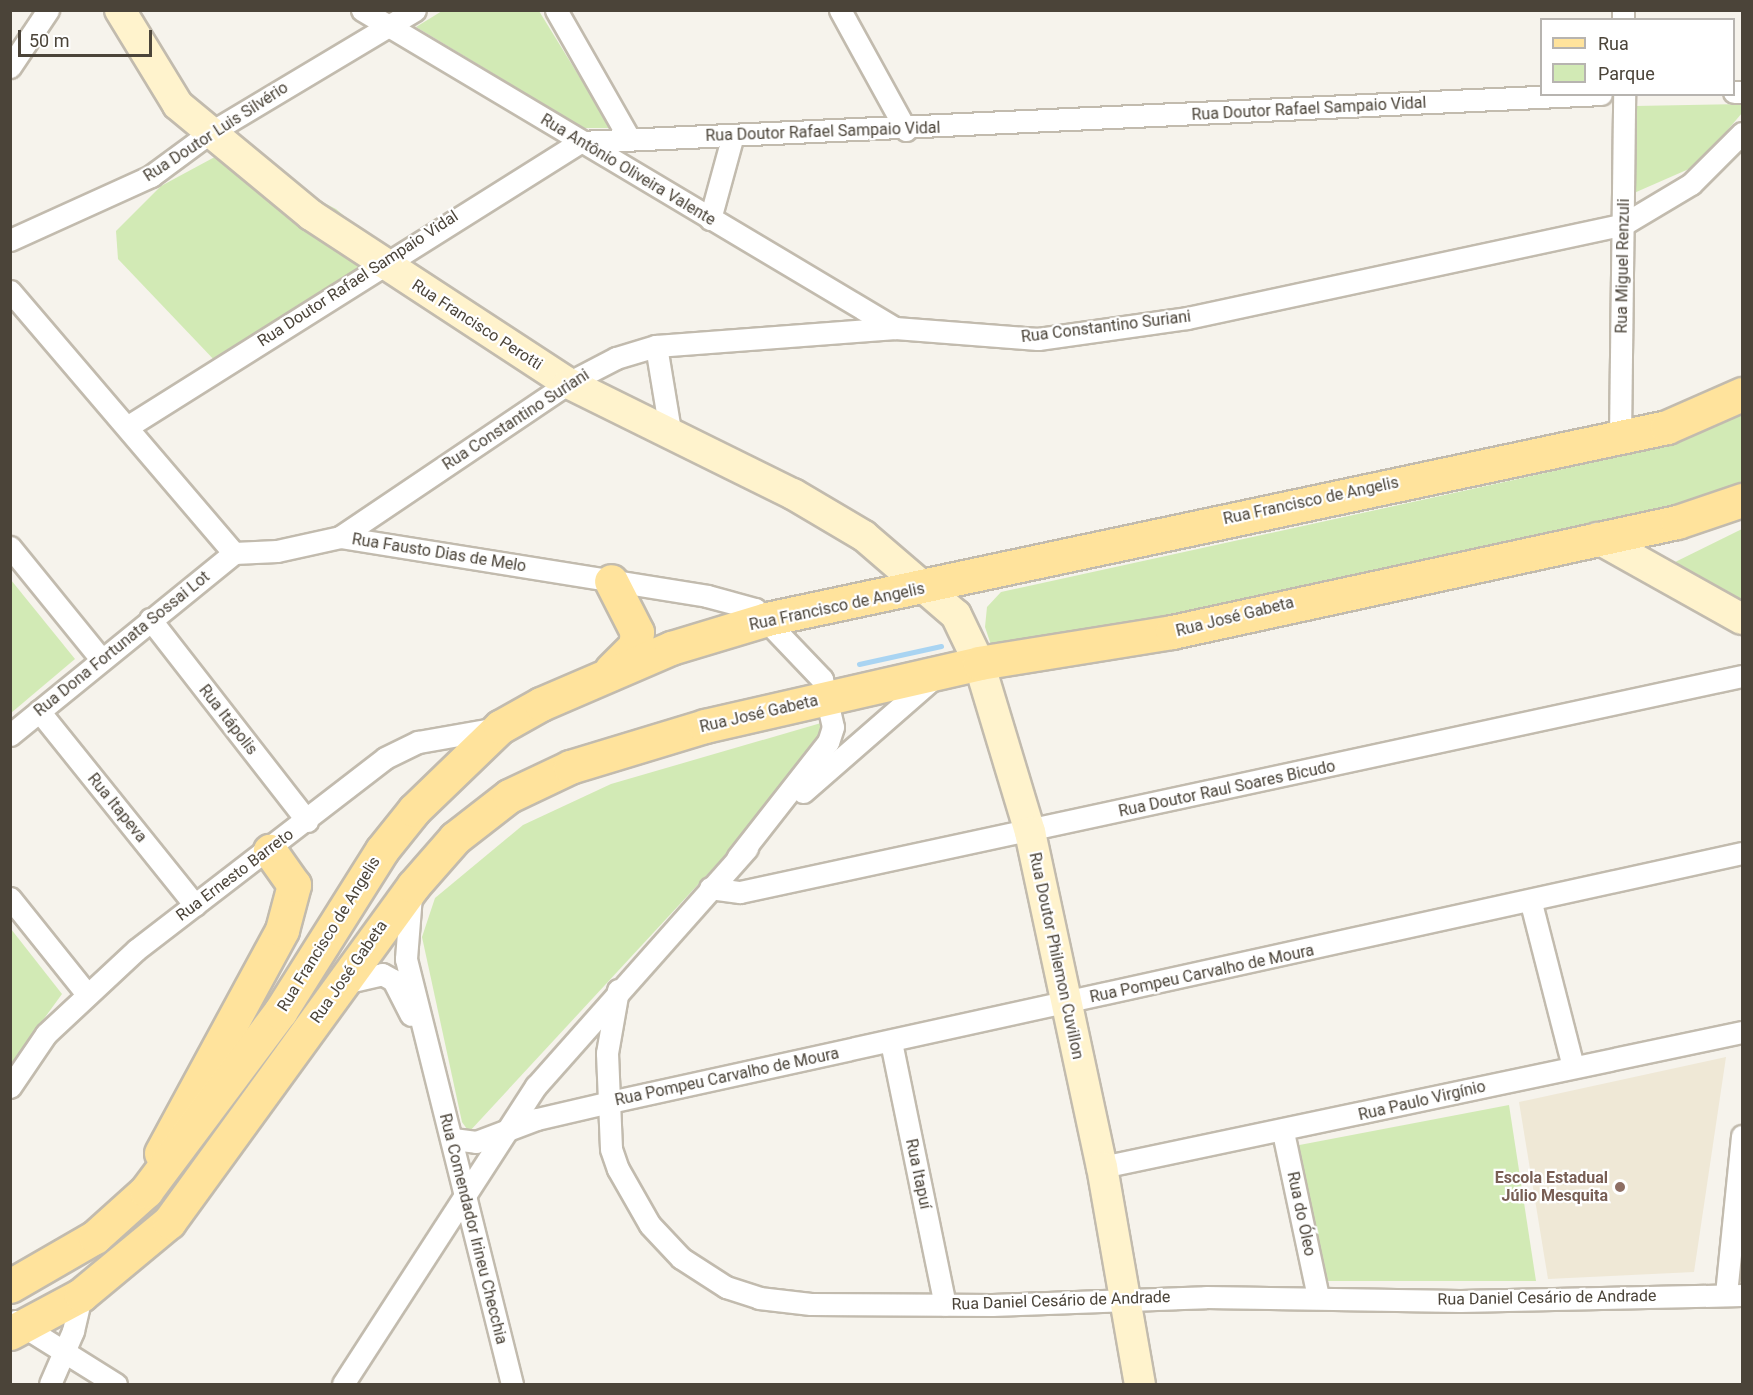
<!DOCTYPE html>
<html>
<head>
<meta charset="utf-8">
<style>
	body { margin:0 }
	#map { position:relative; width:1753px; height:1395px; overflow:hidden; background:#f6f3ec; font-family:Roboto,sans-serif }
	div>[style] { position:absolute }
	[style*='--x'] { left:calc(var(--x)*1px); top:calc(var(--y)*1px); width:calc(var(--w)*1px); rotate:calc(var(--a)*1deg) }
	.education>* { inset:0; background:#efe8d6 }
	.green>* { inset:0; background:#d2eab5 }
	.stream>* { height:5px; margin:-2.5px; padding:0 2.5px; transform-origin:2.5px; border-radius:2.5px; background:#a9d4f2 }
	.roads { filter:drop-shadow(2px 0 #c2bbae) drop-shadow(-2px 0 #c2bbae) drop-shadow(0 2px #c2bbae) drop-shadow(0 -2px #c2bbae) }
	.street>* { height:21px; margin:-10.5px; padding:0 10.5px; transform-origin:10.5px; border-radius:10.5px; background:#fff }
	.secondary>* { height:30px; margin:-15px; padding:0 15px; transform-origin:15px; border-radius:15px; background:#fff3cd }
	.primary>* { height:33px; margin:-16.5px; padding:0 16.5px; transform-origin:16.5px; border-radius:16.5px; background:#ffe39c }
	.dots>* { width:16px; height:16px; translate:-50% -50%; box-sizing:border-box; border:3px solid #fff; border-radius:50% }
	span { translate:-50% -50%; white-space:nowrap; text-align:center; line-height:1.15; -webkit-text-stroke:4.5px #fff; paint-order:stroke }
	.street-label { font-size:16px; color:#4b4439 }
	.education-label { font-size:16px; color:#785e54; font-weight:700 }
	.right { translate:-100% -50%; text-align:right }
	.frame { position:absolute; inset:0; border:12px solid #4b4439; pointer-events:none }
	.legend { position:absolute; left:1540px; top:18px; width:195px; height:78px; box-sizing:border-box; background:#fff; border:2px solid #b7b4b0; margin:0; padding:8px 10px; list-style:none; font-size:18px; color:#4b4439 }
	.legend li { display:flex; align-items:center; gap:12px; height:30px }
	.legend b { width:30px; border:2px solid #b7b4b0 }
	.scale { position:absolute; left:18px; top:30px; width:134px; height:27px; box-sizing:border-box; border:3px solid #4b4439; border-top:0; padding-left:8px; font-size:18px; line-height:21px; white-space:nowrap; color:#4b4439; -webkit-text-stroke:4px #fff; paint-order:stroke }
</style>
</head>
<body>
<div id="map">
	<div class="education">
		<i style="clip-path:polygon(1726px 1057px,1694px 1272px,1548px 1279px,1519px 1102px)"></i>
	</div>
	<div class="green">
		<i style="clip-path:polygon(442px 11px,539px 11px,611px 128px,583px 128px,416px 27px)"></i>
		<i style="clip-path:polygon(1742px 104px,1742px 113px,1698px 165px,1634px 193px,1635px 106px)"></i>
		<i style="clip-path:polygon(224px 152px,336px 209px,358px 228px,368px 276px,218px 364px,118px 259px,116px 231px,161px 186px)"></i>
		<i style="clip-path:polygon(1742px 414px,1742px 497px,995px 657px,985px 627px,987px 607px,1001px 592px,1664px 447px)"></i>
		<i style="clip-path:polygon(1742px 529px,1742px 608px,1665px 567px)"></i>
		<i style="clip-path:polygon(11px 580px,75px 659px,11px 713px,10px 713px)"></i>
		<i style="clip-path:polygon(821px 723px,825px 734px,815px 758px,469px 1132px,462px 1122px,422px 937px,435px 898px,523px 825px,611px 784px)"></i>
		<i style="clip-path:polygon(11px 929px,62px 994px,11px 1064px)"></i>
		<i style="clip-path:polygon(1509px 1105px,1536px 1281px,1320px 1281px,1289px 1147px)"></i>
	</div>
	<div class="stream">
		<i style="--x:859;--y:664;--w:84;--a:-12.4"></i>
	</div>
	<div class="roads">
		<div class="street">
			<i style="--x:362;--y:10;--w:621;--a:30.82"></i>
			<i style="--x:556;--y:10;--w:147;--a:60.3"></i>
			<i style="--x:840;--y:10;--w:137;--a:61.2"></i>
			<i style="--x:1623;--y:10;--w:10;--a:90"></i>
			<i style="--x:10;--y:67;--w:69;--a:-56.3"></i>
			<i style="--x:1734;--y:92;--w:8;--a:0"></i>
			<i style="--x:710;--y:219;--w:87;--a:-74.7"></i>
			<i style="--x:10;--y:240;--w:155;--a:-24.4"></i>
			<i style="--x:151;--y:176;--w:71;--a:-36.4"></i>
			<i style="--x:208;--y:134;--w:241;--a:-30.9"></i>
			<i style="--x:10;--y:291;--w:345;--a:49.5"></i>
			<i style="--x:234;--y:553;--w:43;--a:-2.7"></i>
			<i style="--x:277;--y:551;--w:65;--a:-12.5"></i>
			<i style="--x:340;--y:537;--w:372;--a:9.1"></i>
			<i style="--x:707;--y:596;--w:50;--a:15.2"></i>
			<i style="--x:755;--y:609;--w:97;--a:46.3"></i>
			<i style="--x:822;--y:679;--w:49;--a:77.1"></i>
			<i style="--x:833;--y:727;--w:16;--a:108"></i>
			<i style="--x:828;--y:742;--w:147;--a:128.1"></i>
			<i style="--x:656;--y:346;--w:92;--a:80.6"></i>
			<i style="--x:127;--y:427;--w:535;--a:-32.18"></i>
			<i style="--x:580;--y:142;--w:1022;--a:-2.69"></i>
			<i style="--x:1620;--y:438;--w:344;--a:-89.3"></i>
			<i style="--x:340;--y:537;--w:275;--a:-34"></i>
			<i style="--x:568;--y:383;--w:54;--a:-27.5"></i>
			<i style="--x:616;--y:358;--w:42;--a:-16.7"></i>
			<i style="--x:656;--y:346;--w:240;--a:-4.3"></i>
			<i style="--x:895;--y:328;--w:143;--a:4.4"></i>
			<i style="--x:1038;--y:339;--w:150;--a:-8"></i>
			<i style="--x:1187;--y:318;--w:447;--a:-12.1"></i>
			<i style="--x:1624;--y:224;--w:78;--a:-30.8"></i>
			<i style="--x:1691;--y:184;--w:72;--a:-45"></i>
			<i style="--x:10;--y:547;--w:144;--a:50.9"></i>
			<i style="--x:150;--y:619;--w:256;--a:52.1"></i>
			<i style="--x:39;--y:711;--w:249;--a:51.2"></i>
			<i style="--x:10;--y:735;--w:289;--a:-39.1"></i>
			<i style="--x:803;--y:792;--w:176;--a:-41.1"></i>
			<i style="--x:710;--y:888;--w:30;--a:8"></i>
			<i style="--x:740;--y:892;--w:1025;--a:-12.17"></i>
			<i style="--x:411;--y:895;--w:64;--a:94.5"></i>
			<i style="--x:406;--y:959;--w:438;--a:76"></i>
			<i style="--x:10;--y:898;--w:123;--a:51.3"></i>
			<i style="--x:1531;--y:903;--w:169;--a:75.6"></i>
			<i style="--x:344;--y:983;--w:39;--a:-13"></i>
			<i style="--x:382;--y:974;--w:13;--a:29"></i>
			<i style="--x:393;--y:980;--w:39;--a:63"></i>
			<i style="--x:618;--y:990;--w:64;--a:99.9"></i>
			<i style="--x:607;--y:1053;--w:96;--a:87.6"></i>
			<i style="--x:611;--y:1149;--w:21;--a:71"></i>
			<i style="--x:618;--y:1169;--w:64;--a:60.3"></i>
			<i style="--x:650;--y:1225;--w:45;--a:46.8"></i>
			<i style="--x:681;--y:1258;--w:54;--a:32.8"></i>
			<i style="--x:726;--y:1287;--w:35;--a:18"></i>
			<i style="--x:759;--y:1298;--w:52;--a:6.6"></i>
			<i style="--x:811;--y:1304;--w:181;--a:0.3"></i>
			<i style="--x:992;--y:1305;--w:214;--a:-2.1"></i>
			<i style="--x:1206;--y:1297;--w:254;--a:0.9"></i>
			<i style="--x:1460;--y:1301;--w:282;--a:-1.2"></i>
			<i style="--x:891;--y:1042;--w:268;--a:78.4"></i>
			<i style="--x:10;--y:1087;--w:64;--a:-55.8"></i>
			<i style="--x:46;--y:1034;--w:123;--a:-43"></i>
			<i style="--x:136;--y:950;--w:314;--a:-37.6"></i>
			<i style="--x:385;--y:758;--w:37;--a:-26"></i>
			<i style="--x:418;--y:742;--w:80;--a:-10"></i>
			<i style="--x:1283;--y:1132;--w:169;--a:78"></i>
			<i style="--x:453;--y:1139;--w:23;--a:7"></i>
			<i style="--x:476;--y:1142;--w:65;--a:-20.7"></i>
			<i style="--x:537;--y:1119;--w:75;--a:-13.1"></i>
			<i style="--x:610;--y:1102;--w:1159;--a:-12.41"></i>
			<i style="--x:1102;--y:1167;--w:654;--a:-11.91"></i>
			<i style="--x:1726;--y:1294;--w:159;--a:-84.2"></i>
			<i style="--x:15;--y:1321;--w:119;--a:32"></i>
			<i style="--x:50;--y:1384;--w:58;--a:-66.5"></i>
			<i style="--x:73;--y:1331;--w:37;--a:-77"></i>
			<i style="--x:343;--y:1384;--w:355;--a:-57.1"></i>
			<i style="--x:536;--y:1086;--w:318;--a:-48.4"></i>
		</div>
		<div class="secondary">
			<i style="--x:120;--y:10;--w:111;--a:58.6"></i>
			<i style="--x:178;--y:105;--w:173;--a:39.6"></i>
			<i style="--x:311;--y:215;--w:307;--a:33.2"></i>
			<i style="--x:568;--y:383;--w:251;--a:26.3"></i>
			<i style="--x:793;--y:494;--w:82;--a:30.6"></i>
			<i style="--x:864;--y:536;--w:121;--a:40.7"></i>
			<i style="--x:956;--y:615;--w:53;--a:64.4"></i>
			<i style="--x:979;--y:663;--w:177;--a:73.2"></i>
			<i style="--x:1030;--y:832;--w:343;--a:77.9"></i>
			<i style="--x:1102;--y:1167;--w:220;--a:80.1"></i>
			<i style="--x:1597;--y:538;--w:166;--a:29.2"></i>
		</div>
		<div class="primary">
			<i style="--x:611;--y:670;--w:34;--a:-45"></i>
			<i style="--x:635;--y:646;--w:14;--a:-82"></i>
			<i style="--x:637;--y:632;--w:57;--a:-117"></i>
			<i style="--x:161;--y:1153;--w:254;--a:-61.5"></i>
			<i style="--x:282;--y:930;--w:47;--a:-75.1"></i>
			<i style="--x:294;--y:885;--w:42;--a:-125.2"></i>
			<i style="--x:10;--y:1286;--w:98;--a:-30"></i>
			<i style="--x:95;--y:1237;--w:69;--a:-42"></i>
			<i style="--x:146;--y:1191;--w:224;--a:-53.2"></i>
			<i style="--x:280;--y:1012;--w:191;--a:-57.8"></i>
			<i style="--x:382;--y:850;--w:51;--a:-51.3"></i>
			<i style="--x:414;--y:810;--w:120;--a:-44"></i>
			<i style="--x:500;--y:727;--w:47;--a:-29.3"></i>
			<i style="--x:541;--y:704;--w:142;--a:-23.3"></i>
			<i style="--x:671;--y:648;--w:100;--a:-16.8"></i>
			<i style="--x:767;--y:619;--w:920;--a:-12.04"></i>
			<i style="--x:1667;--y:427;--w:82;--a:-23.7"></i>
			<i style="--x:10;--y:1333;--w:81;--a:-28.2"></i>
			<i style="--x:81;--y:1295;--w:114;--a:-39.7"></i>
			<i style="--x:169;--y:1222;--w:415;--a:-54"></i>
			<i style="--x:413;--y:886;--w:64;--a:-48.8"></i>
			<i style="--x:455;--y:838;--w:68;--a:-37.9"></i>
			<i style="--x:509;--y:796;--w:68;--a:-25.4"></i>
			<i style="--x:570;--y:767;--w:141;--a:-16.9"></i>
			<i style="--x:705;--y:726;--w:281;--a:-12.9"></i>
			<i style="--x:979;--y:663;--w:195;--a:-9.1"></i>
			<i style="--x:1172;--y:632;--w:517;--a:-12.29"></i>
			<i style="--x:1677;--y:522;--w:69;--a:-18.7"></i>
		</div>
	</div>
	<div class="dots">
		<i style="left:1620px;top:1187px;background:#8d6e63"></i>
	</div>
	<div class="street-label">
		<span style="left:1309px;top:109px;rotate:-3deg">Rua Doutor Rafael Sampaio Vidal</span>
		<span style="left:216px;top:132px;rotate:-33deg">Rua Doutor Luis Silvério</span>
		<span style="left:823px;top:132px;rotate:-2deg">Rua Doutor Rafael Sampaio Vidal</span>
		<span style="left:628px;top:170px;rotate:31deg">Rua Antônio Oliveira Valente</span>
		<span style="left:1623px;top:266px;rotate:-89deg">Rua Miguel Renzuli</span>
		<span style="left:358px;top:279px;rotate:-33deg">Rua Doutor Rafael Sampaio Vidal</span>
		<span style="left:477px;top:325px;rotate:33deg">Rua Francisco Perotti</span>
		<span style="left:1106px;top:327px;rotate:-7deg">Rua Constantino Suriani</span>
		<span style="left:516px;top:420px;rotate:-33deg">Rua Constantino Suriani</span>
		<span style="left:1311px;top:501px;rotate:-12deg">Rua Francisco de Angelis</span>
		<span style="left:439px;top:553px;rotate:9deg">Rua Fausto Dias de Melo</span>
		<span style="left:837px;top:607px;rotate:-12deg">Rua Francisco de Angelis</span>
		<span style="left:1235px;top:617px;rotate:-14deg">Rua José Gabeta</span>
		<span style="left:122px;top:644px;rotate:-39deg">Rua Dona Fortunata Sossai Lot</span>
		<span style="left:759px;top:714px;rotate:-13deg">Rua José Gabeta</span>
		<span style="left:228px;top:720px;rotate:52deg">Rua Itápolis</span>
		<span style="left:1227px;top:789px;rotate:-12deg">Rua Doutor Raul Soares Bicudo</span>
		<span style="left:117px;top:808px;rotate:51deg">Rua Itapeva</span>
		<span style="left:235px;top:875px;rotate:-37deg">Rua Ernesto Barreto</span>
		<span style="left:329px;top:934px;rotate:-58deg">Rua Francisco de Angelis</span>
		<span style="left:1056px;top:956px;rotate:78deg">Rua Doutor Philemon Cuvillon</span>
		<span style="left:349px;top:972px;rotate:-55deg">Rua José Gabeta</span>
		<span style="left:1202px;top:974px;rotate:-12deg">Rua Pompeu Carvalho de Moura</span>
		<span style="left:727px;top:1077px;rotate:-12deg">Rua Pompeu Carvalho de Moura</span>
		<span style="left:1422px;top:1101px;rotate:-13deg">Rua Paulo Virgínio</span>
		<span style="left:918px;top:1174px;rotate:78deg">Rua Itapuí</span>
		<span style="left:1301px;top:1214px;rotate:78deg">Rua do Óleo</span>
		<span style="left:473px;top:1229px;rotate:76deg">Rua Comendador Irineu Checchia</span>
		<span style="left:1547px;top:1298px;rotate:-1deg">Rua Daniel Cesário de Andrade</span>
		<span style="left:1061px;top:1301px;rotate:-2deg">Rua Daniel Cesário de Andrade</span>
	</div>
	<div class="education-label">
		<span class="right" style="left:1608px;top:1187px">Escola Estadual<br>Júlio Mesquita</span>
	</div>
	<div class="frame"></div>
	<ul class="legend">
	<li><b style="height:8px;background:#ffe39c"></b>Rua</li>
	<li><b style="height:16px;background:#d2eab5"></b>Parque</li>
	</ul>
	<div class="scale">50 m</div>
</div>
</body>
</html>
